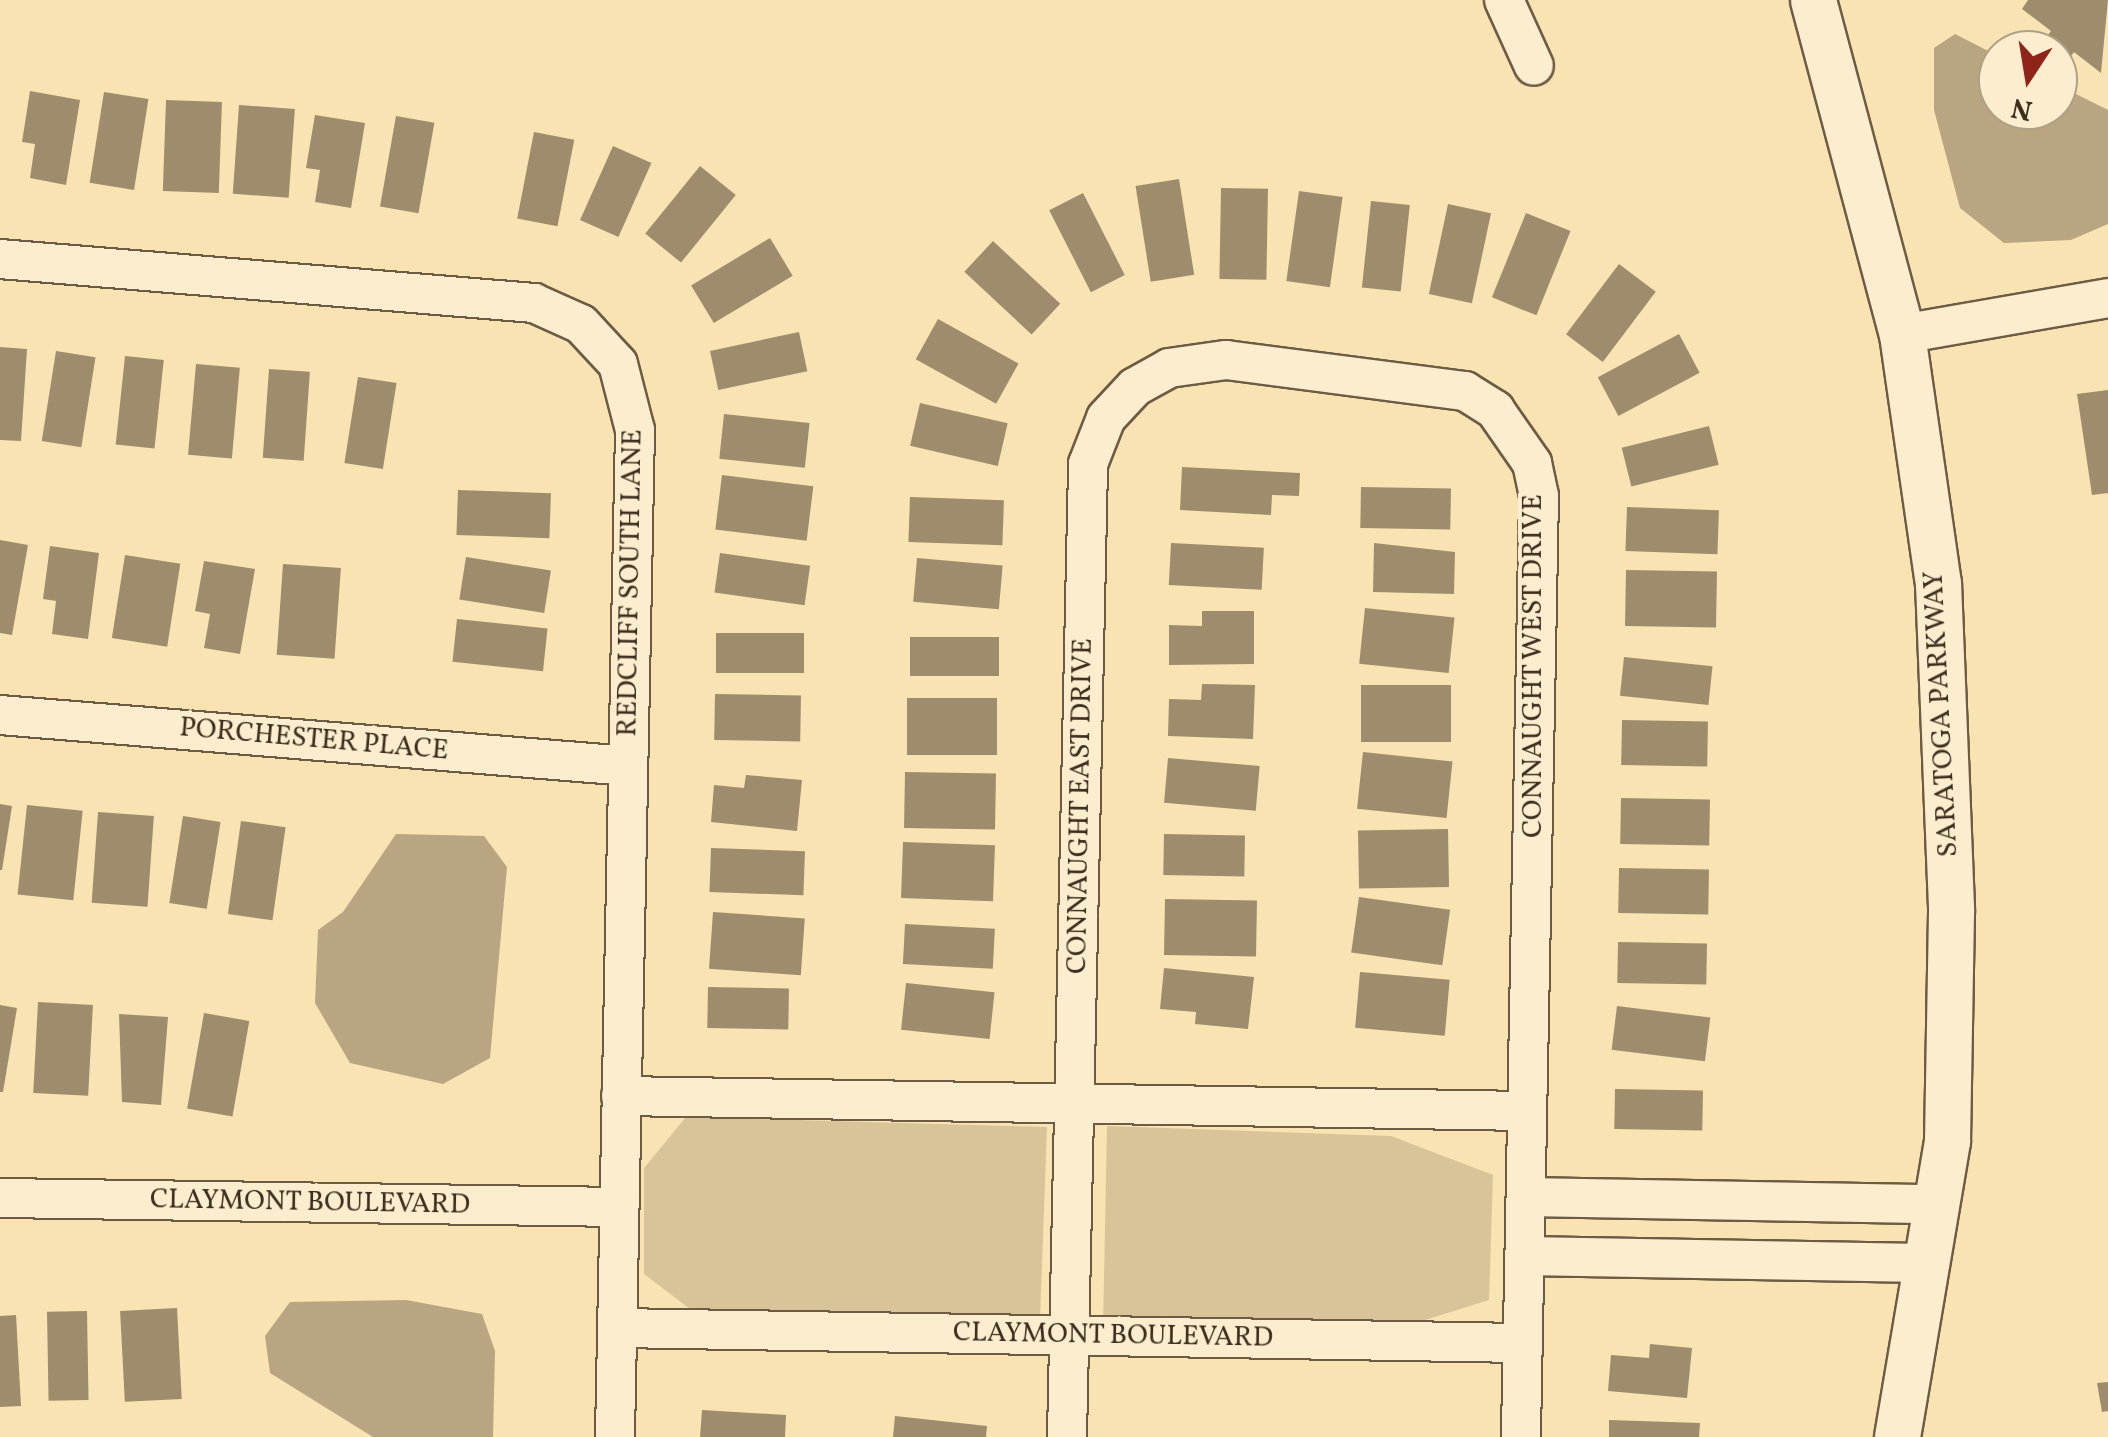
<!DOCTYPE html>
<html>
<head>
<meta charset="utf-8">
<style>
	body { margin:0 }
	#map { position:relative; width:2108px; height:1437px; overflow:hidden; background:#f9e3b3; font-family:Vollkorn,serif }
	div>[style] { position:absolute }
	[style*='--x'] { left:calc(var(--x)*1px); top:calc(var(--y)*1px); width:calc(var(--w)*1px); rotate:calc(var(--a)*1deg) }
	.green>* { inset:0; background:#d9c49a }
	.water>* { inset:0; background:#b9a581 }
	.building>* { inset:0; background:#9f8c6c; transform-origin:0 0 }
	.roads { filter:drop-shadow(2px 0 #6d5b44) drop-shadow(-2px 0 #6d5b44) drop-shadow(0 2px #6d5b44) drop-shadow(0 -2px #6d5b44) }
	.minor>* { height:38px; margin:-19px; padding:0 19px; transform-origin:19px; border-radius:19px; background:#fbedce }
	.tertiary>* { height:45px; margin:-22.5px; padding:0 22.5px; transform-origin:22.5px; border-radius:22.5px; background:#fbedce }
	span { translate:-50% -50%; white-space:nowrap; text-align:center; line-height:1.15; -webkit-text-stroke:8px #fbedce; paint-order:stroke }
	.street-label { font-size:28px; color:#3e2e1f }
	.north { position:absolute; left:1978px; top:30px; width:100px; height:100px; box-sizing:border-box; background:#fbedce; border:2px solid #afa188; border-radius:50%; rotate:192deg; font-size:28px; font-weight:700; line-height:40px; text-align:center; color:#3e2e1f }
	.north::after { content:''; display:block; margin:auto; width:35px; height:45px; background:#8f2418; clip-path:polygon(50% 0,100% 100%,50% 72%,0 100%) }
</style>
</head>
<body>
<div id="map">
	<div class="green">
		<i style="clip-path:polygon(686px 1117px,1047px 1127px,1040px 1320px,698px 1315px,644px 1274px,644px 1168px)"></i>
		<i style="clip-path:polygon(1107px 1126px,1391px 1136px,1493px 1175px,1489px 1300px,1387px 1332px,1103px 1327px)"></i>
	</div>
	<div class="water">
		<i style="clip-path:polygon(1955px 34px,1998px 56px,1998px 110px,2058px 110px,2058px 85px,2108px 110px,2108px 224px,2071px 240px,2004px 243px,1960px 208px,1934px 110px,1934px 48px)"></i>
		<i style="clip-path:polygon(396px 834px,484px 836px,507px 867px,490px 1058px,443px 1084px,350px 1063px,315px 1003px,318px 930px,343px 912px)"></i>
		<i style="clip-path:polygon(406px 1300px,482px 1314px,495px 1351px,493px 1437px,373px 1437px,270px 1373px,265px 1336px,290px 1302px)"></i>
	</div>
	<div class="building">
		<i style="clip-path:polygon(2028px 0,2108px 0,2101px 73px,2074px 52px,2064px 66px,2058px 50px,2039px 47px,2051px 31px,2022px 9px)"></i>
		<i style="clip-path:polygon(30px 91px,80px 100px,66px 185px,30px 178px,35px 144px,22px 142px)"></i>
		<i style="left:104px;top:92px;width:45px;height:92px;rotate:9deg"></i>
		<i style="left:166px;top:100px;width:56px;height:91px;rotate:2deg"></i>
		<i style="left:239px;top:105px;width:56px;height:89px;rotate:4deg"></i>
		<i style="clip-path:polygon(315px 115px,365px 123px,351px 208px,315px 202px,320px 170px,306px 168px)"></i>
		<i style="left:396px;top:116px;width:39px;height:92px;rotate:10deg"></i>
		<i style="left:534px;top:132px;width:41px;height:88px;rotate:11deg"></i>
		<i style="left:613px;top:146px;width:42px;height:81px;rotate:24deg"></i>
		<i style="left:700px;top:166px;width:46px;height:87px;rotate:39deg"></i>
		<i style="left:1179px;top:179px;width:97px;height:44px;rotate:81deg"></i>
		<i style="left:1221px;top:188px;width:47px;height:91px;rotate:1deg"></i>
		<i style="left:1299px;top:191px;width:44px;height:91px;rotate:8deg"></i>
		<i style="left:1083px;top:193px;width:92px;height:38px;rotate:63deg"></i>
		<i style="left:1371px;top:201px;width:39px;height:87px;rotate:6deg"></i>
		<i style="left:1448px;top:204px;width:44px;height:92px;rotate:12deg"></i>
		<i style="left:1526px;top:213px;width:48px;height:91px;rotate:22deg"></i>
		<i style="left:770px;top:238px;width:44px;height:92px;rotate:59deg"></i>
		<i style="left:993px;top:241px;width:92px;height:42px;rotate:43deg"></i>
		<i style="left:1619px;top:264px;width:46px;height:88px;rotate:37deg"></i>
		<i style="left:938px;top:319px;width:92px;height:46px;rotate:29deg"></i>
		<i style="left:799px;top:332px;width:40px;height:91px;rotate:78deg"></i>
		<i style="left:1679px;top:334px;width:44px;height:92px;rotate:62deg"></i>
		<i style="clip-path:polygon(0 347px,27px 349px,21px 441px,0 440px)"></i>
		<i style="left:56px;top:351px;width:40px;height:91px;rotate:9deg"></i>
		<i style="left:125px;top:356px;width:39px;height:89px;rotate:6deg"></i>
		<i style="left:196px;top:364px;width:44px;height:91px;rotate:5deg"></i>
		<i style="left:269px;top:369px;width:41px;height:89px;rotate:4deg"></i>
		<i style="left:358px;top:377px;width:39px;height:87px;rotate:9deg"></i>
		<i style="clip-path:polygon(2108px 390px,2108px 493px,2092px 495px,2077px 394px)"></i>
		<i style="left:920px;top:403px;width:90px;height:44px;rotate:13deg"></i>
		<i style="left:724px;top:414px;width:86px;height:45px;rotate:6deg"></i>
		<i style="left:1709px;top:426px;width:40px;height:90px;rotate:76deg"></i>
		<i style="clip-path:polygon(1182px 467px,1300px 473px,1299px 496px,1272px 495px,1271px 515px,1180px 510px)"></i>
		<i style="left:722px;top:475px;width:92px;height:55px;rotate:7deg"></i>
		<i style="left:1361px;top:487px;width:90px;height:41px;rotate:1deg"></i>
		<i style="left:458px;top:490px;width:93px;height:45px;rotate:2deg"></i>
		<i style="left:910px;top:497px;width:94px;height:45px;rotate:2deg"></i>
		<i style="left:1627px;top:507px;width:92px;height:44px;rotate:2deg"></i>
		<i style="clip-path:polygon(0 540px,28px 545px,12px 635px,0 633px)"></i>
		<i style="left:1171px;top:543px;width:93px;height:42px;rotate:3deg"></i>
		<i style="clip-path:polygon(1374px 543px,1455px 552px,1454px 594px,1373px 592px)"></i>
		<i style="clip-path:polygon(50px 546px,99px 553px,88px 639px,52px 634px,56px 601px,43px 599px)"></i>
		<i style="left:720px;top:553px;width:91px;height:40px;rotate:8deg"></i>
		<i style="left:125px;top:555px;width:56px;height:84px;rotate:9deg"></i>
		<i style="left:466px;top:557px;width:86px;height:43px;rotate:9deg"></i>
		<i style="left:917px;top:558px;width:86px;height:44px;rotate:5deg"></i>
		<i style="clip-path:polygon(204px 561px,255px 569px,240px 654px,204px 648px,210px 614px,195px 611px)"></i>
		<i style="left:283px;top:564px;width:58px;height:91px;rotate:4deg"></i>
		<i style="left:1626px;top:570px;width:91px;height:56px;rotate:1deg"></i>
		<i style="left:1365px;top:608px;width:90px;height:56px;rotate:6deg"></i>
		<i style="clip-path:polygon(1202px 611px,1254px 611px,1254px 664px,1169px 665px,1169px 625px,1202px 626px)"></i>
		<i style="left:457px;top:619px;width:91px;height:43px;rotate:6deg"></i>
		<i style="left:716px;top:633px;width:88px;height:40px"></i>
		<i style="left:910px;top:637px;width:89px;height:39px"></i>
		<i style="left:1624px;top:657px;width:89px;height:39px;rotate:6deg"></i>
		<i style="clip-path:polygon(1202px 684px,1255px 685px,1253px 739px,1168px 736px,1169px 699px,1201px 700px)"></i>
		<i style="left:1361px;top:685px;width:90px;height:57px"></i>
		<i style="left:715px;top:694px;width:86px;height:46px;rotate:1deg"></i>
		<i style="left:907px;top:698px;width:90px;height:57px"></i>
		<i style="left:1622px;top:720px;width:86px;height:45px;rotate:1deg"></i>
		<i style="left:1363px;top:752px;width:90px;height:57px;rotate:6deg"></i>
		<i style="left:1168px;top:758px;width:92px;height:45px;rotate:5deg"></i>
		<i style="left:905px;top:772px;width:91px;height:56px;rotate:1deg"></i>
		<i style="clip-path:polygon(746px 775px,802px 780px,797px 831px,711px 822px,714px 785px,744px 788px)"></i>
		<i style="left:1621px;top:798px;width:89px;height:46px;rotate:1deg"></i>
		<i style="clip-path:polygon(0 804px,12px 806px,2px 870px,0 870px)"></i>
		<i style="left:27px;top:805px;width:56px;height:90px;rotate:6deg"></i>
		<i style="left:98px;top:812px;width:56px;height:91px;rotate:4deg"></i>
		<i style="left:183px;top:816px;width:38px;height:88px;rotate:9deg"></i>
		<i style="left:241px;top:821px;width:45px;height:94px;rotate:8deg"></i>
		<i style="left:1448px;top:829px;width:58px;height:90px;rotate:89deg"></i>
		<i style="left:1164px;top:834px;width:81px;height:41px;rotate:1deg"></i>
		<i style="left:903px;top:842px;width:92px;height:56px;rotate:2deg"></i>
		<i style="left:711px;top:848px;width:94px;height:44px;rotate:2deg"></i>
		<i style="left:1619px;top:868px;width:90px;height:45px;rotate:1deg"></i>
		<i style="left:1359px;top:897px;width:92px;height:56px;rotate:8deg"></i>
		<i style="left:1165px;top:899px;width:92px;height:56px;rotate:1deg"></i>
		<i style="left:713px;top:912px;width:92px;height:57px;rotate:4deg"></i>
		<i style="left:905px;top:924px;width:90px;height:40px;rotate:3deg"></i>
		<i style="left:1618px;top:942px;width:89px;height:41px;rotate:1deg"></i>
		<i style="clip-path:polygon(1164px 968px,1254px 977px,1248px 1029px,1195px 1024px,1196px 1012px,1160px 1009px)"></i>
		<i style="left:1360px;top:972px;width:90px;height:56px;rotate:5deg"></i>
		<i style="left:906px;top:983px;width:89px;height:47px;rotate:6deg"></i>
		<i style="left:708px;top:987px;width:81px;height:41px;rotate:1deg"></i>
		<i style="left:38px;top:1002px;width:55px;height:91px;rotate:3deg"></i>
		<i style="clip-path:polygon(0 1005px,17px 1008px,3px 1092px,0 1092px)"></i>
		<i style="left:1617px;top:1006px;width:94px;height:44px;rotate:7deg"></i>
		<i style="left:204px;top:1013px;width:46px;height:97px;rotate:10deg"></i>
		<i style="clip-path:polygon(119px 1014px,168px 1017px,161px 1105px,122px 1102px)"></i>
		<i style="left:1615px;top:1089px;width:88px;height:40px;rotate:1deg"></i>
		<i style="left:177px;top:1308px;width:91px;height:57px;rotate:87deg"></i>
		<i style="left:87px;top:1311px;width:89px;height:40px;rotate:89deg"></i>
		<i style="clip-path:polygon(16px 1315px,21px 1406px,0 1407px,0 1316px)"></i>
		<i style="clip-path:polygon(1650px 1344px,1692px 1348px,1687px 1398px,1608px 1391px,1611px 1355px,1649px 1358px)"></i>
		<i style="clip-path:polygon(2108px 1382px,2108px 1411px,2102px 1412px,2097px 1383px)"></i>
		<i style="clip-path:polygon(702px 1410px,786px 1415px,785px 1437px,700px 1437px)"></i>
		<i style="clip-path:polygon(895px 1416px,987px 1426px,986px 1437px,893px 1437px)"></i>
		<i style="clip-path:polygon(1609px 1420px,1700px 1423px,1699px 1437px,1609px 1437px)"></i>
	</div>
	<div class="roads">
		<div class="minor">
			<i style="--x:1504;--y:0;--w:72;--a:65.6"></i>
			<i style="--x:0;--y:259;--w:536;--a:4.71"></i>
			<i style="--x:534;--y:303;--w:51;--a:24.1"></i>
			<i style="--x:581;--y:324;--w:54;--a:47.2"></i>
			<i style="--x:618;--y:364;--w:68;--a:75.6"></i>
			<i style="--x:635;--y:430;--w:1007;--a:91.14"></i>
			<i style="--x:1902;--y:334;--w:209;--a:-9.9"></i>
			<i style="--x:0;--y:715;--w:630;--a:4.64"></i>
			<i style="--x:621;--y:1096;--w:906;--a:0.95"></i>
			<i style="--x:1526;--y:1197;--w:409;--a:1"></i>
			<i style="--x:0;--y:1198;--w:619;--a:0.83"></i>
			<i style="--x:1525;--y:1256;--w:398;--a:1"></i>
			<i style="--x:617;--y:1328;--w:906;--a:0.95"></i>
			<i style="--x:1067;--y:1437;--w:973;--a:-88.76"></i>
			<i style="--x:1088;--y:464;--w:49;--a:-68.6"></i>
			<i style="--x:1106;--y:418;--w:42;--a:-46.9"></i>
			<i style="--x:1135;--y:387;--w:39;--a:-29"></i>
			<i style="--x:1169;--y:368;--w:58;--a:-8"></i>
			<i style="--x:1226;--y:360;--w:241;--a:7.4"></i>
			<i style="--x:1465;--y:391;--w:36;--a:32"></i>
			<i style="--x:1495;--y:410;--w:65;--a:55.1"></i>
			<i style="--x:1532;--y:463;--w:34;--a:78"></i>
			<i style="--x:1539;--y:496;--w:941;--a:91.1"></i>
		</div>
		<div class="tertiary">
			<i style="--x:1813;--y:0;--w:346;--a:75.1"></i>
			<i style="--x:1902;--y:334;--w:252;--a:81.8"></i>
			<i style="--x:1938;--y:583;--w:329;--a:87.7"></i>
			<i style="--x:1951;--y:912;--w:229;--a:91"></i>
			<i style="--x:1947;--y:1141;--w:300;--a:99.6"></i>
		</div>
	</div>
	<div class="street-label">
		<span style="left:631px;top:583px;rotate:-89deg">REDCLIFF SOUTH LANE</span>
		<span style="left:1534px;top:666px;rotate:-90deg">CONNAUGHT WEST DRIVE</span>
		<span style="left:1942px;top:714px;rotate:-93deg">SARATOGA PARKWAY</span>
		<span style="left:314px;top:740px;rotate:5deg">PORCHESTER PLACE</span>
		<span style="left:1081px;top:806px;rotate:-89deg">CONNAUGHT EAST DRIVE</span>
		<span style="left:310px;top:1203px;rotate:1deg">CLAYMONT BOULEVARD</span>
		<span style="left:1113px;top:1336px;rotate:1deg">CLAYMONT BOULEVARD</span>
	</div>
	<div class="north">N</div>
</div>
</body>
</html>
